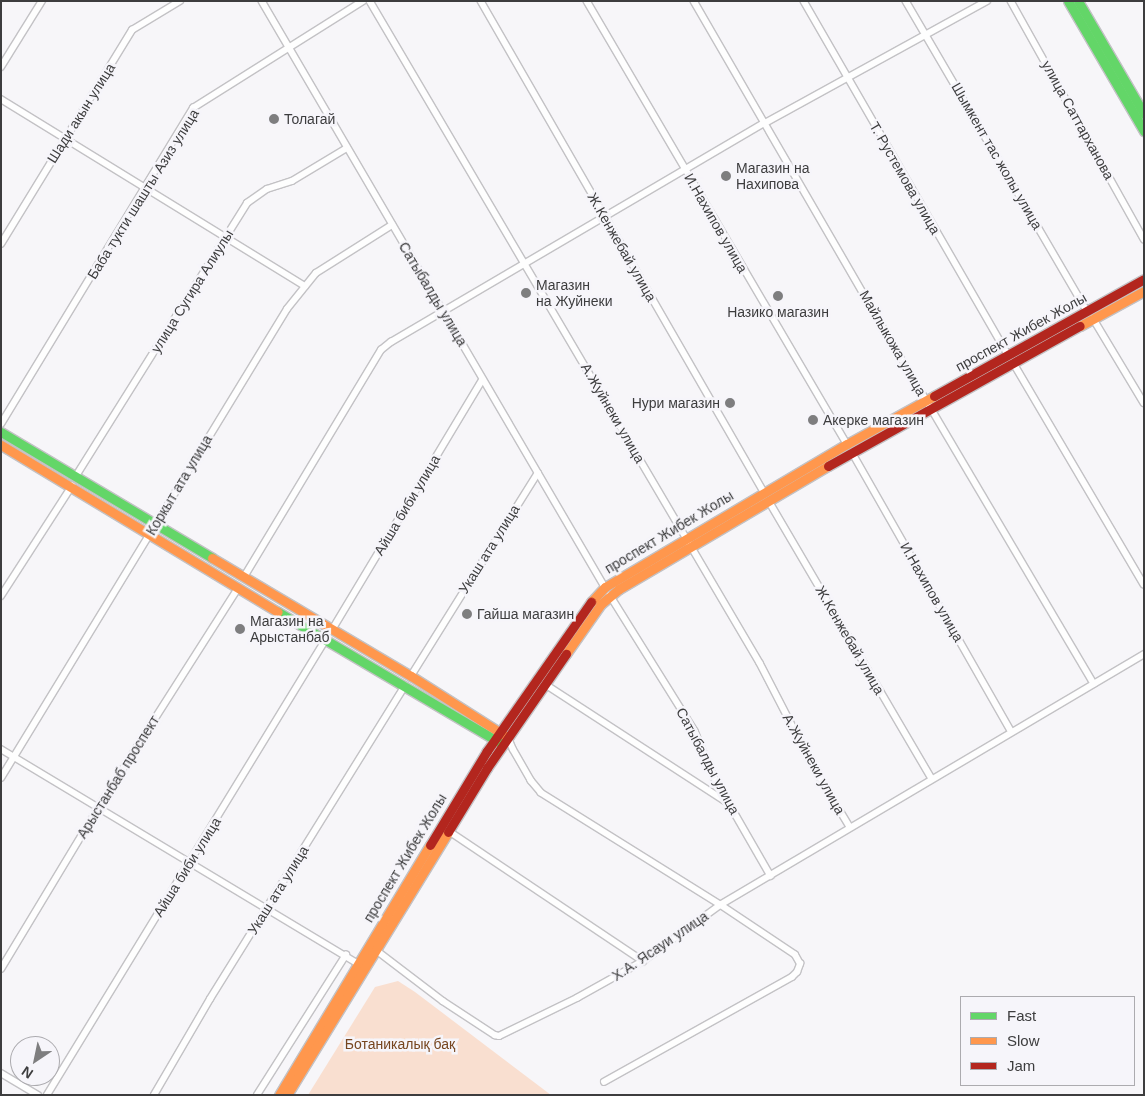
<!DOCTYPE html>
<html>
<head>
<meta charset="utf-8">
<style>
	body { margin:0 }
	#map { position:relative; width:1145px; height:1096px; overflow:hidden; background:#f7f6f9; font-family:Helvetica,sans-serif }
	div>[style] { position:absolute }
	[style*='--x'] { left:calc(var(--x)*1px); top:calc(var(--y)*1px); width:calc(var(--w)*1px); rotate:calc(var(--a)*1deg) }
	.green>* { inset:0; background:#f9dfd0 }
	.roads { filter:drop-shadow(1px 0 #c3c2c5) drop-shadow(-1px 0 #c3c2c5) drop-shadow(0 1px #c3c2c5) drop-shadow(0 -1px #c3c2c5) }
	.street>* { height:5.5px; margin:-2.75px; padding:0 2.75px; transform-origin:2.75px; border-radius:2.75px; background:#fefefe }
	.fast>* { height:9px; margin:-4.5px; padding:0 4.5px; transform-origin:4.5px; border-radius:4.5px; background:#63d668 }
	.slow>* { height:9px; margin:-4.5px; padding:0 4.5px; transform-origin:4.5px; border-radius:4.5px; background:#ff974d }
	.jam>* { height:9px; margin:-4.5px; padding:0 4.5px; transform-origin:4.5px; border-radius:4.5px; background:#b3261e }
	.dots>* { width:14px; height:14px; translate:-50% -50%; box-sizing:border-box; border:2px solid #f6f5fa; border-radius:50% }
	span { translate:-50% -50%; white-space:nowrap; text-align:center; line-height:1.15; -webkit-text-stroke:5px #f6f5fa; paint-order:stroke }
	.street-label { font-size:14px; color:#3d3d3e }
	.poi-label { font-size:14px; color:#3d3d3e }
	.left { translate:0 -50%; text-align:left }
	.right { translate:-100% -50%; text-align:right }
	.park-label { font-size:14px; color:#76451f }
	.frame { position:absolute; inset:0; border:2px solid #3d3d3e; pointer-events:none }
	.legend { position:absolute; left:960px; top:996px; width:175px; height:90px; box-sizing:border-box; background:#f6f5fa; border:1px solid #acabaf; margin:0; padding:6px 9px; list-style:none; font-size:15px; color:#3d3d3e }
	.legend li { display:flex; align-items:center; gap:10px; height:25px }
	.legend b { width:25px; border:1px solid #acabaf }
	.north { position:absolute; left:10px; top:1036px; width:50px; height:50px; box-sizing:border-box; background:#f6f5fa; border:1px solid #acabaf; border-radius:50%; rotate:214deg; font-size:14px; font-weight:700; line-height:20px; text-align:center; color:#3d3d3e }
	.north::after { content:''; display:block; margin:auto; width:18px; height:22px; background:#7e7e7f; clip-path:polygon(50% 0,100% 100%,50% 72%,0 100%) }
</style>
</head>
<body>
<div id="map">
	<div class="green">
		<i style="clip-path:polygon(398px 981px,415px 992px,551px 1095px,308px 1095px,375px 987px)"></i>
	</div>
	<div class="roads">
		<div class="street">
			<i style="--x:262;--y:1;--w:679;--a:59.66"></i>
			<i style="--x:370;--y:1;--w:768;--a:59.5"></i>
			<i style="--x:760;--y:663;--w:111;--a:62.7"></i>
			<i style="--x:811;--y:762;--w:76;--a:59"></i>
			<i style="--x:481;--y:1;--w:567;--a:60.04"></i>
			<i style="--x:587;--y:1;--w:514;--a:59.59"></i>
			<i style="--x:694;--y:1;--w:357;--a:59.9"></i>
			<i style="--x:873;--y:310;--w:434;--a:59.4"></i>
			<i style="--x:804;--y:1;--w:408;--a:60"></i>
			<i style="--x:906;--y:1;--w:359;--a:59.7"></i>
			<i style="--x:1011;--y:1;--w:273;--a:60.8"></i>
			<i style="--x:1;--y:67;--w:78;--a:-58.2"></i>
			<i style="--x:1;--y:99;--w:357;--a:31.6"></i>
			<i style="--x:1;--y:244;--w:251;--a:-58.5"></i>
			<i style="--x:132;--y:30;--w:56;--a:-31.1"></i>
			<i style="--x:1093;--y:318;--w:99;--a:59"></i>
			<i style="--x:1013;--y:362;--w:258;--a:59.5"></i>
			<i style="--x:1;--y:424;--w:370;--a:-58.7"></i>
			<i style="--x:193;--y:108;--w:201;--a:-32.2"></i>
			<i style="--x:852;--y:452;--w:322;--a:60.3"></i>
			<i style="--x:76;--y:476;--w:322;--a:-57.9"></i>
			<i style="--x:247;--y:203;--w:24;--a:-35"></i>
			<i style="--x:267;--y:189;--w:26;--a:-18"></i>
			<i style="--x:292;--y:181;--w:64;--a:-31"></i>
			<i style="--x:769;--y:501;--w:322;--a:59.6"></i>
			<i style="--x:244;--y:577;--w:265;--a:-58.9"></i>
			<i style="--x:381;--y:350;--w:13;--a:-39"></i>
			<i style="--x:391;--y:342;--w:433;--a:-30.4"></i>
			<i style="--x:765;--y:123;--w:253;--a:-28.8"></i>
			<i style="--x:610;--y:595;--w:160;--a:58"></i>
			<i style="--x:695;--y:731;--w:50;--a:67.6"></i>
			<i style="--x:714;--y:777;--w:114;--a:60.1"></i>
			<i style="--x:1;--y:596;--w:131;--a:-57.2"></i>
			<i style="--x:332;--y:630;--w:292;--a:-59"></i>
			<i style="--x:411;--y:676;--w:239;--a:-58"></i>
			<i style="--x:545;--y:684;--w:218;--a:33"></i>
			<i style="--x:1;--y:749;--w:415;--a:31"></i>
			<i style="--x:1;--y:778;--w:549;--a:-58.62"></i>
			<i style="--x:287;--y:309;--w:46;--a:-51.1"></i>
			<i style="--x:316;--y:273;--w:90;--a:-32.3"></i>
			<i style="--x:449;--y:831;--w:234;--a:33.8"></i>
			<i style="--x:376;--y:950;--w:84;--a:37.3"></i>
			<i style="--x:443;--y:1001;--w:62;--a:33.2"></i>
			<i style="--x:495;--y:1035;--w:4;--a:14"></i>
			<i style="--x:499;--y:1036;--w:87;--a:-26"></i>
			<i style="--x:577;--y:998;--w:76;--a:-29.3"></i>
			<i style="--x:643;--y:961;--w:95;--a:-36"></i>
			<i style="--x:720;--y:905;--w:211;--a:-148"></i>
			<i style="--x:541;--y:793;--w:16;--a:-130"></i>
			<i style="--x:531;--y:781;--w:36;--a:-120"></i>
			<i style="--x:513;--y:750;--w:13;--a:-113"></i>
			<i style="--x:1;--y:969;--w:188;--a:-58.9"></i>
			<i style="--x:98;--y:808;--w:261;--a:-57.5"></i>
			<i style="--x:1;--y:1073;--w:43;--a:30.7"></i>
			<i style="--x:604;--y:1082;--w:215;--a:-29.2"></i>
			<i style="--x:792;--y:977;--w:7;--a:-45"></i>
			<i style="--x:797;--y:972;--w:9;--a:-69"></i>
			<i style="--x:800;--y:964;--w:10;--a:-119"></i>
			<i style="--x:795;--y:955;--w:90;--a:-146.3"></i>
			<i style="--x:720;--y:905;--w:493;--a:-30.6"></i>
			<i style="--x:47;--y:1095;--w:535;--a:-58.54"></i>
			<i style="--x:154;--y:1095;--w:111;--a:-59.7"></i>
			<i style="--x:210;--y:999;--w:369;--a:-58.1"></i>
			<i style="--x:257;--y:1095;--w:166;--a:-57.6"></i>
		</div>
		<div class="fast">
			<i style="--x:1068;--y:1;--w:151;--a:59.7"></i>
			<i style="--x:1078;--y:1;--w:131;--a:59.7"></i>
			<i style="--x:1;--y:432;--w:246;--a:30.8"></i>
			<i style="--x:278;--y:612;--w:256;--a:30.5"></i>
		</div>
		<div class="slow">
			<i style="--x:1080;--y:326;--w:73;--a:-28.7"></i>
			<i style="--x:1;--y:445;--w:323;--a:31.1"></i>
			<i style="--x:212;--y:558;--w:231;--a:30.7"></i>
			<i style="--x:411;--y:676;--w:110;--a:32.4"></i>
			<i style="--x:591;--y:602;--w:21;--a:-47"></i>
			<i style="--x:605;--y:587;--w:281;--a:-30.6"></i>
			<i style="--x:847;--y:444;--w:99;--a:-28.9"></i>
			<i style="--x:566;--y:654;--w:61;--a:-55"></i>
			<i style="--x:601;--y:604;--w:23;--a:-40"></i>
			<i style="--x:619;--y:589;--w:243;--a:-30.5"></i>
			<i style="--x:279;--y:1095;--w:292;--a:-58.9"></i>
			<i style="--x:287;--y:1095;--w:308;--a:-58.5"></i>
		</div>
		<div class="jam">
			<i style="--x:934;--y:396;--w:240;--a:-29.1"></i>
			<i style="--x:828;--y:466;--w:288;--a:-29.1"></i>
			<i style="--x:448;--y:832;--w:75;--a:-58.6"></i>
			<i style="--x:487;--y:768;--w:139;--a:-55.3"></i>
			<i style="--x:430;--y:845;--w:110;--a:-58.8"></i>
			<i style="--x:487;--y:751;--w:182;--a:-55.1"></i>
		</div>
	</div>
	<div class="dots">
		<i style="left:274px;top:119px;background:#7e7e7f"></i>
		<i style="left:726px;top:176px;background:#7e7e7f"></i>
		<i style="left:526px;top:293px;background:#7e7e7f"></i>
		<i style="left:778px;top:296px;background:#7e7e7f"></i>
		<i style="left:730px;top:403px;background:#7e7e7f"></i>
		<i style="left:813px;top:420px;background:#7e7e7f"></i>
		<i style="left:467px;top:614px;background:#7e7e7f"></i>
		<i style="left:240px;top:629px;background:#7e7e7f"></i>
	</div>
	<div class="street-label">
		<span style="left:81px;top:113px;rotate:-58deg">Шади акын улица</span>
		<span style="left:1078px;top:120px;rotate:61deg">улица Саттарханова</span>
		<span style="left:997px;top:156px;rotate:60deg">Шымкент тас жолы улица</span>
		<span style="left:905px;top:178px;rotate:60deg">Т. Рустемова улица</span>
		<span style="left:143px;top:194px;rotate:-58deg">Баба тукти шашты Азиз улица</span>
		<span style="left:716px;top:223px;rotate:60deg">И.Нахипов улица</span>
		<span style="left:622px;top:247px;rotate:60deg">Ж.Кенжебай улица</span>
		<span style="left:192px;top:291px;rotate:-58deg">улица Сугира Алиулы</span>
		<span style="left:433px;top:294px;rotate:59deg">Сатыбалды улица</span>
		<span style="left:1021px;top:332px;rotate:-29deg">проспект Жибек Жолы</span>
		<span style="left:893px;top:343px;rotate:60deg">Майлыкожа улица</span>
		<span style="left:613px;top:413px;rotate:60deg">А.Жуйнеки улица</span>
		<span style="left:179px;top:485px;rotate:-59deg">Коркыт ата улица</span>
		<span style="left:407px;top:505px;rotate:-59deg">Айша биби улица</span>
		<span style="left:669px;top:532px;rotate:-31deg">проспект Жибек Жолы</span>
		<span style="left:489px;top:549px;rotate:-58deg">Укаш ата улица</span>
		<span style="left:932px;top:592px;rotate:60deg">И.Нахипов улица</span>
		<span style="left:850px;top:640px;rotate:60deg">Ж.Кенжебай улица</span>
		<span style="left:708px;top:761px;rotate:62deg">Сатыбалды улица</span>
		<span style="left:814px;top:764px;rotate:61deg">А.Жуйнеки улица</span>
		<span style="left:118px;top:777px;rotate:-58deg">Арыстанбаб проспект</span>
		<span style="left:405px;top:858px;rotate:-59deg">проспект Жибек Жолы</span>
		<span style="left:187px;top:867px;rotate:-58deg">Айша биби улица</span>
		<span style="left:278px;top:890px;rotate:-58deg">Укаш ата улица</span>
		<span style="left:660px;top:946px;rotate:-34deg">Х.А. Ясауи улица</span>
	</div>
	<div class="poi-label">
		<span class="left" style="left:284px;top:119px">Толагай</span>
		<span class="left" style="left:736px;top:176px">Магазин на<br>Нахипова</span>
		<span class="left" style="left:536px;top:293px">Магазин<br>на Жуйнеки</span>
		<span style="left:778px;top:312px">Назико магазин</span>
		<span class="right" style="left:720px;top:403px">Нури магазин</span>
		<span class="left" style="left:823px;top:420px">Акерке магазин</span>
		<span class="left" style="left:477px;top:614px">Гайша магазин</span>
		<span class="left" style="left:250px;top:629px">Магазин на<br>Арыстанбаб</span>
	</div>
	<div class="park-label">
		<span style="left:400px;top:1044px">Ботаникалық бақ</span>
	</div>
	<div class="frame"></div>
	<ul class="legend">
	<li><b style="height:6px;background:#63d668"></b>Fast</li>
	<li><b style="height:6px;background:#ff974d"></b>Slow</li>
	<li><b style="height:6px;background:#b3261e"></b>Jam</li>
	</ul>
	<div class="north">N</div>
</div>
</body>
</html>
